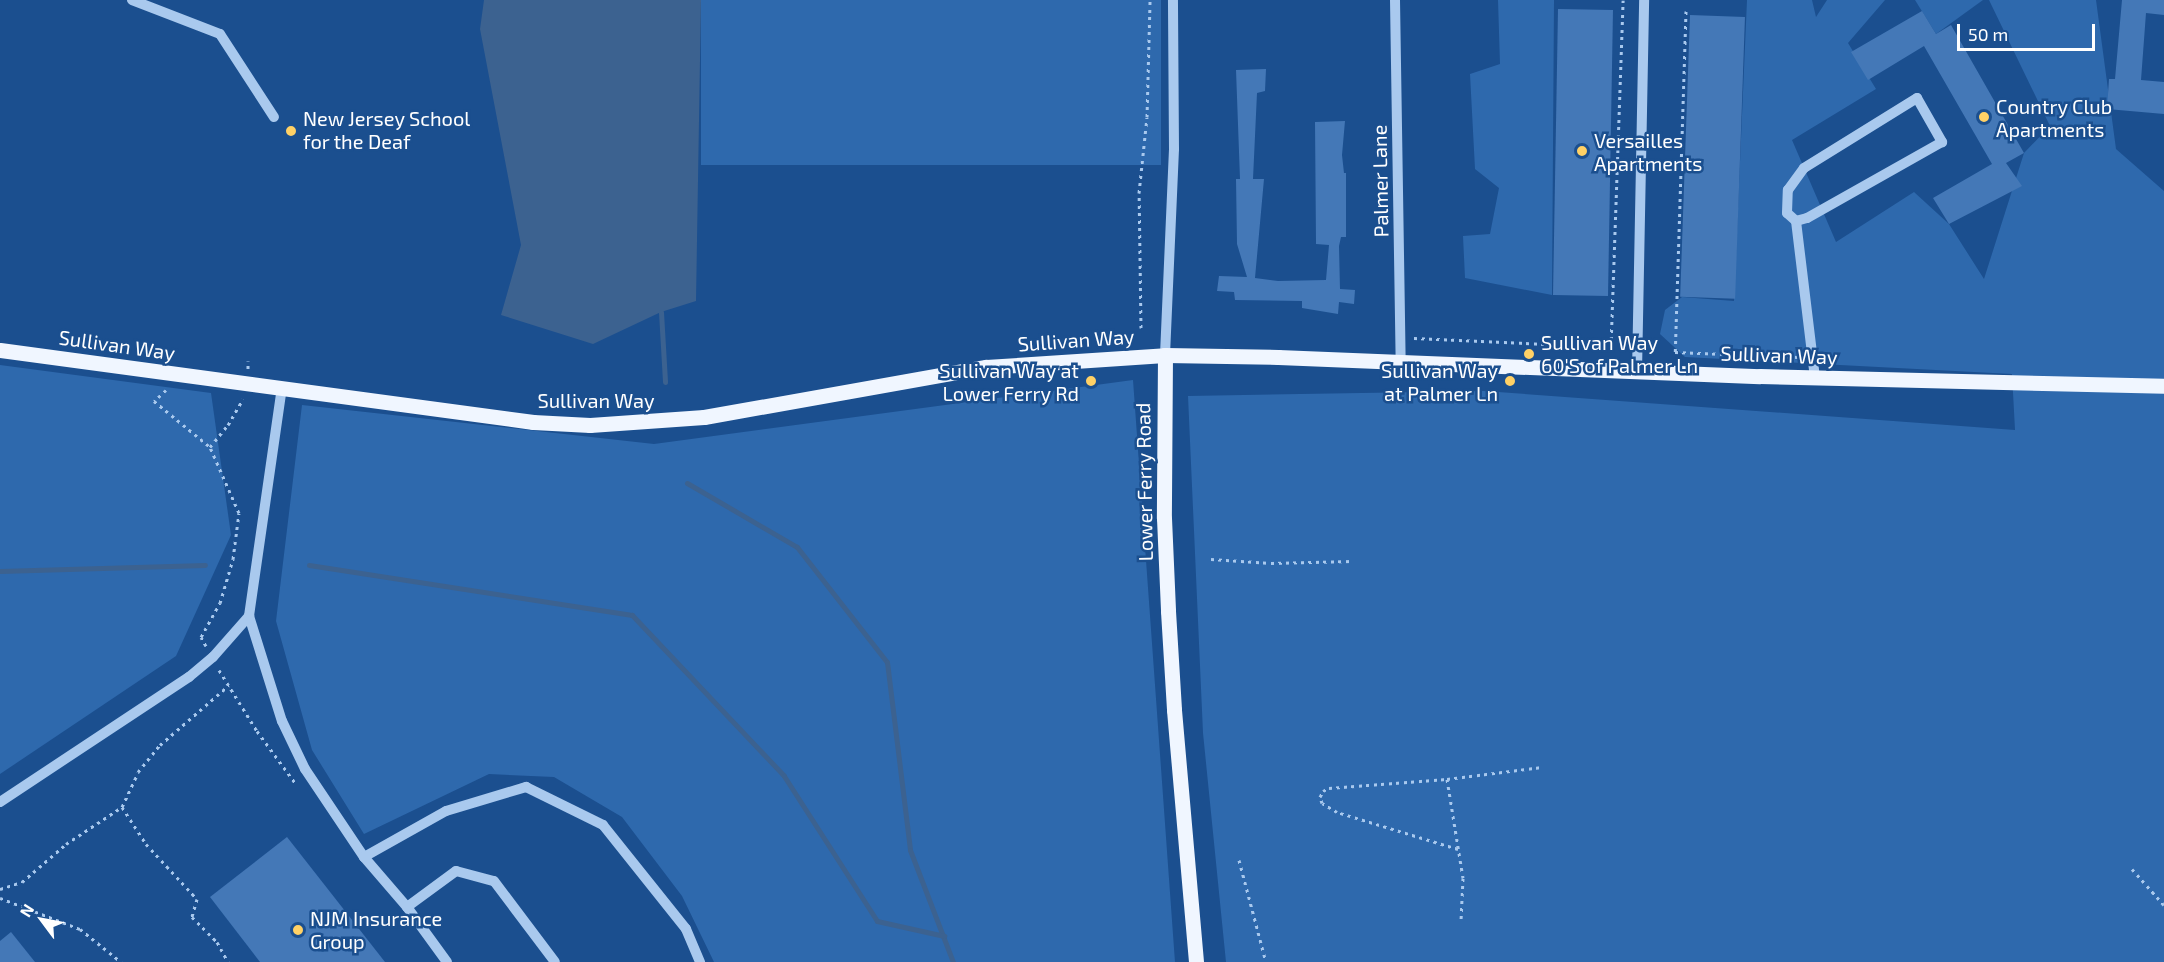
<!DOCTYPE html>
<html>
<head>
<meta charset="utf-8">
<style>
	body { margin:0 }
	#map { position:relative; width:2164px; height:962px; overflow:hidden; background:#1b4f8f; font-family:"Exo 2",sans-serif }
	div>[style] { position:absolute }
	[style*='--x'] { left:calc(var(--x)*1px); top:calc(var(--y)*1px); width:calc(var(--w)*1px); rotate:calc(var(--a)*1deg) }
	.green>* { inset:0; background:#2e69ad; transform-origin:0 0 }
	.water>* { inset:0; background:#3c6290 }
	.stream>* { height:5px; margin:-2.5px; padding:0 2.5px; transform-origin:2.5px; border-radius:2.5px; background:#3c6290 }
	.building>* { inset:0; background:#4478b7; transform-origin:0 0 }
	.path>* { height:3px; margin-top:-1.5px; transform-origin:0; background:repeating-linear-gradient(90deg,#a9c9ee 0 3px,transparent 0 7.5px) }
	.minor>* { height:10px; margin:-5px; padding:0 5px; transform-origin:5px; border-radius:5px; background:#a9c9ee }
	.major>* { height:15px; margin:-7.5px; padding:0 7.5px; transform-origin:7.5px; border-radius:7.5px; background:#f0f6ff }
	.dots>* { width:16px; height:16px; translate:-50% -50%; box-sizing:border-box; border:3px solid #1b4f8f; border-radius:50% }
	span { translate:-50% -50%; white-space:nowrap; text-align:center; line-height:1.15; -webkit-text-stroke:5px #1b4f8f; paint-order:stroke }
	.poi-label { font-size:20px; color:#fff }
	.left { translate:0 -50%; text-align:left }
	.right { translate:-100% -50%; text-align:right }
	.street-label { font-size:20px; color:#fff }
	.north { position:absolute; left:12px; top:890px; width:60px; height:60px; -webkit-text-stroke:4px #1b4f8f; paint-order:stroke; rotate:302deg; font-size:16px; font-weight:700; line-height:24px; text-align:center; color:#fff }
	.north::after { content:''; display:block; margin:auto; width:21px; height:27px; background:#fff; clip-path:polygon(50% 0,100% 100%,50% 72%,0 100%) }
	.scale { position:absolute; left:1957px; top:24px; width:138px; height:27px; box-sizing:border-box; border:3px solid #fff; border-top:0; padding-left:8px; font-size:18px; line-height:21px; white-space:nowrap; color:#fff; -webkit-text-stroke:4px #1b4f8f; paint-order:stroke }
</style>
</head>
<body>
<div id="map">
	<div class="green">
		<i style="left:701px;top:0;width:460px;height:165px"></i>
		<i style="clip-path:polygon(1498px 0,1554px 0,1552px 295px,1465px 278px,1463px 236px,1490px 234px,1499px 188px,1475px 169px,1470px 74px,1500px 64px)"></i>
		<i style="clip-path:polygon(1747px 0,1812px 0,1816px 17px,1827px 0,1885px 0,1848px 43px,1876px 89px,1792px 140px,1836px 242px,1914px 192px,1949px 224px,1984px 279px,2024px 153px,2050px 126px,1989px 0,2096px 0,2116px 149px,2164px 191px,2164px 962px,1226px 962px,1203px 733px,1188px 396px,1484px 391px,2015px 430px,2012px 374px,1685px 357px,1660px 334px,1665px 310px,1682px 297px,1734px 301px)"></i>
		<i style="clip-path:polygon(1915px 0,1983px 0,1936px 34px)"></i>
		<i style="clip-path:polygon(0 365px,211px 393px,231px 535px,176px 656px,0 774px)"></i>
		<i style="clip-path:polygon(1133px 380px,1175px 962px,714px 962px,682px 896px,622px 817px,554px 777px,489px 774px,364px 834px,312px 750px,276px 621px,302px 405px,654px 444px)"></i>
	</div>
	<div class="water">
		<i style="clip-path:polygon(484px 0,701px 0,696px 301px,661px 312px,593px 344px,501px 315px,521px 245px,480px 29px)"></i>
	</div>
	<div class="stream">
		<i style="--x:661;--y:312;--w:70;--a:86.7"></i>
		<i style="--x:687;--y:483;--w:127;--a:30.2"></i>
		<i style="--x:797;--y:547;--w:146;--a:52"></i>
		<i style="--x:887;--y:662;--w:189;--a:83"></i>
		<i style="--x:910;--y:850;--w:120;--a:69"></i>
		<i style="--x:309;--y:565;--w:327;--a:8.8"></i>
		<i style="--x:632;--y:615;--w:221;--a:46.6"></i>
		<i style="--x:784;--y:776;--w:172;--a:57.3"></i>
		<i style="--x:877;--y:921;--w:69;--a:12.6"></i>
		<i style="--x:0;--y:571;--w:205;--a:-1.7"></i>
	</div>
	<div class="building">
		<i style="clip-path:polygon(2122px 0,2164px 0,2164px 15px,2146px 13px,2141px 80px,2164px 82px,2164px 114px,2107px 109px,2109px 79px,2115px 79px)"></i>
		<i style="left:1558px;top:9px;width:55px;height:286px;rotate:1deg"></i>
		<i style="clip-path:polygon(1922px 11px,1936px 34px,1951px 25px,2024px 153px,2006px 163px,2022px 186px,1949px 224px,1933px 198px,1992px 164px,1924px 46px,1868px 80px,1851px 52px)"></i>
		<i style="left:1690px;top:15px;width:55px;height:282px;rotate:2deg"></i>
		<i style="clip-path:polygon(1266px 69px,1265px 91px,1257px 93px,1253px 179px,1264px 179px,1255px 278px,1278px 281px,1326px 280px,1329px 245px,1316px 244px,1315px 122px,1345px 121px,1342px 155px,1344px 173px,1346px 173px,1346px 237px,1341px 237px,1339px 246px,1340px 289px,1355px 290px,1354px 304px,1339px 302px,1338px 314px,1302px 308px,1302px 301px,1235px 300px,1234px 292px,1217px 291px,1219px 276px,1247px 277px,1237px 244px,1236px 179px,1240px 179px,1236px 70px)"></i>
		<i style="clip-path:polygon(287px 837px,385px 962px,260px 962px,210px 897px)"></i>
		<i style="clip-path:polygon(11px 932px,35px 962px,0 962px,0 941px)"></i>
	</div>
	<div class="path">
		<i style="--x:1686;--y:11;--w:341;--a:91.8"></i>
		<i style="--x:1675;--y:352;--w:124;--a:2.3"></i>
		<i style="--x:1141;--y:328;--w:135;--a:-90.8"></i>
		<i style="--x:1139;--y:193;--w:76;--a:-84"></i>
		<i style="--x:1147;--y:117;--w:117;--a:-88.5"></i>
		<i style="--x:1414;--y:338;--w:197;--a:2.6"></i>
		<i style="--x:1611;--y:347;--w:347;--a:-88"></i>
		<i style="--x:248;--y:369;--w:8;--a:-90"></i>
		<i style="--x:166;--y:390;--w:16;--a:137"></i>
		<i style="--x:154;--y:401;--w:72;--a:39.4"></i>
		<i style="--x:1211;--y:559;--w:60;--a:3.8"></i>
		<i style="--x:1271;--y:563;--w:82;--a:-1.4"></i>
		<i style="--x:206;--y:646;--w:10;--a:-119"></i>
		<i style="--x:201;--y:637;--w:39;--a:-61"></i>
		<i style="--x:220;--y:603;--w:46;--a:-73.5"></i>
		<i style="--x:233;--y:559;--w:46;--a:-82.6"></i>
		<i style="--x:239;--y:513;--w:72;--a:-113.7"></i>
		<i style="--x:210;--y:447;--w:28;--a:-51"></i>
		<i style="--x:228;--y:425;--w:30;--a:-60"></i>
		<i style="--x:219;--y:670;--w:72;--a:58.1"></i>
		<i style="--x:257;--y:731;--w:66;--a:53.7"></i>
		<i style="--x:1447;--y:779;--w:100;--a:80.8"></i>
		<i style="--x:1463;--y:878;--w:42;--a:92.7"></i>
		<i style="--x:122;--y:807;--w:44;--a:57"></i>
		<i style="--x:146;--y:844;--w:75;--a:47.2"></i>
		<i style="--x:197;--y:899;--w:19;--a:106"></i>
		<i style="--x:192;--y:917;--w:35;--a:45"></i>
		<i style="--x:217;--y:942;--w:23;--a:61"></i>
		<i style="--x:1458;--y:849;--w:127;--a:-163"></i>
		<i style="--x:1337;--y:812;--w:17;--a:-149"></i>
		<i style="--x:1322;--y:803;--w:6;--a:-108"></i>
		<i style="--x:1320;--y:797;--w:7;--a:-63"></i>
		<i style="--x:1323;--y:791;--w:7;--a:-27"></i>
		<i style="--x:1329;--y:788;--w:118;--a:-4.4"></i>
		<i style="--x:1447;--y:779;--w:96;--a:-7.2"></i>
		<i style="--x:1239;--y:860;--w:106;--a:75.2"></i>
		<i style="--x:2132;--y:869;--w:48;--a:48.4"></i>
		<i style="--x:0;--y:889;--w:23;--a:-18"></i>
		<i style="--x:22;--y:882;--w:58;--a:-40.8"></i>
		<i style="--x:66;--y:844;--w:67;--a:-33.5"></i>
		<i style="--x:122;--y:807;--w:38;--a:-65"></i>
		<i style="--x:138;--y:772;--w:35;--a:-51"></i>
		<i style="--x:160;--y:745;--w:91;--a:-41"></i>
		<i style="--x:0;--y:898;--w:86;--a:21.2"></i>
		<i style="--x:80;--y:929;--w:53;--a:38.8"></i>
	</div>
	<div class="minor">
		<i style="--x:132;--y:0;--w:94;--a:21.1"></i>
		<i style="--x:220;--y:34;--w:99;--a:57"></i>
		<i style="--x:1395;--y:0;--w:362;--a:89.1"></i>
		<i style="--x:1796;--y:221;--w:12;--a:-138"></i>
		<i style="--x:1787;--y:213;--w:23;--a:-88"></i>
		<i style="--x:1788;--y:190;--w:27;--a:-54"></i>
		<i style="--x:1804;--y:168;--w:133;--a:-31.8"></i>
		<i style="--x:1917;--y:98;--w:51;--a:60.4"></i>
		<i style="--x:1942;--y:142;--w:155;--a:150.6"></i>
		<i style="--x:1807;--y:218;--w:11;--a:165"></i>
		<i style="--x:1796;--y:221;--w:157;--a:83.1"></i>
		<i style="--x:1165;--y:355;--w:206;--a:-87.5"></i>
		<i style="--x:1174;--y:149;--w:149;--a:-90.4"></i>
		<i style="--x:1637;--y:372;--w:372;--a:-88.9"></i>
		<i style="--x:249;--y:616;--w:110;--a:72.6"></i>
		<i style="--x:282;--y:721;--w:53;--a:64.4"></i>
		<i style="--x:305;--y:769;--w:106;--a:56.2"></i>
		<i style="--x:364;--y:857;--w:66;--a:49.3"></i>
		<i style="--x:407;--y:907;--w:68;--a:54"></i>
		<i style="--x:0;--y:802;--w:227;--a:-33.5"></i>
		<i style="--x:189;--y:677;--w:31;--a:-40"></i>
		<i style="--x:213;--y:657;--w:55;--a:-48.7"></i>
		<i style="--x:249;--y:616;--w:230;--a:-81.8"></i>
		<i style="--x:364;--y:857;--w:94;--a:-29.3"></i>
		<i style="--x:446;--y:811;--w:84;--a:-16.7"></i>
		<i style="--x:526;--y:787;--w:86;--a:26.3"></i>
		<i style="--x:603;--y:825;--w:133;--a:51.4"></i>
		<i style="--x:686;--y:929;--w:36;--a:67"></i>
		<i style="--x:407;--y:907;--w:61;--a:-36.3"></i>
		<i style="--x:456;--y:871;--w:39;--a:15"></i>
		<i style="--x:494;--y:881;--w:101;--a:53"></i>
	</div>
	<div class="major">
		<i style="--x:0;--y:350;--w:538;--a:7.69"></i>
		<i style="--x:533;--y:422;--w:57;--a:3"></i>
		<i style="--x:590;--y:425;--w:114;--a:-4"></i>
		<i style="--x:704;--y:417;--w:286;--a:-10.1"></i>
		<i style="--x:986;--y:367;--w:179;--a:-3.8"></i>
		<i style="--x:1165;--y:355;--w:113;--a:1"></i>
		<i style="--x:1278;--y:357;--w:482;--a:2.3"></i>
		<i style="--x:1760;--y:376;--w:404;--a:1.4"></i>
		<i style="--x:1165;--y:355;--w:163;--a:90.4"></i>
		<i style="--x:1164;--y:518;--w:93;--a:87.5"></i>
		<i style="--x:1168;--y:611;--w:99;--a:86.5"></i>
		<i style="--x:1174;--y:710;--w:253;--a:85"></i>
	</div>
	<div class="dots">
		<i style="left:1984px;top:117px;background:#ffd166"></i>
		<i style="left:291px;top:131px;background:#ffd166"></i>
		<i style="left:1582px;top:151px;background:#ffd166"></i>
		<i style="left:1529px;top:354px;background:#ffd166"></i>
		<i style="left:1091px;top:381px;background:#ffd166"></i>
		<i style="left:1510px;top:381px;background:#ffd166"></i>
		<i style="left:298px;top:930px;background:#ffd166"></i>
	</div>
	<div class="poi-label">
		<span class="left" style="left:1996px;top:118px">Country Club<br>Apartments</span>
		<span class="left" style="left:303px;top:130px">New Jersey School<br>for the Deaf</span>
		<span class="left" style="left:1594px;top:152px">Versailles<br>Apartments</span>
		<span class="left" style="left:1541px;top:354px">Sullivan Way<br>60'S of Palmer Ln</span>
		<span class="right" style="left:1079px;top:382px">Sullivan Way at<br>Lower Ferry Rd</span>
		<span class="right" style="left:1498px;top:382px">Sullivan Way<br>at Palmer Ln</span>
		<span class="left" style="left:310px;top:930px">NJM Insurance<br>Group</span>
	</div>
	<div class="street-label">
		<span style="left:1380px;top:181px;rotate:-91deg">Palmer Lane</span>
		<span style="left:1076px;top:340px;rotate:-4deg">Sullivan Way</span>
		<span style="left:117px;top:345px;rotate:8deg">Sullivan Way</span>
		<span style="left:1779px;top:355px;rotate:2deg">Sullivan Way</span>
		<span style="left:596px;top:400px">Sullivan Way</span>
		<span style="left:1144px;top:482px;rotate:-91deg">Lower Ferry Road</span>
	</div>
	<div class="north">N</div>
	<div class="scale">50 m</div>
</div>
</body>
</html>
